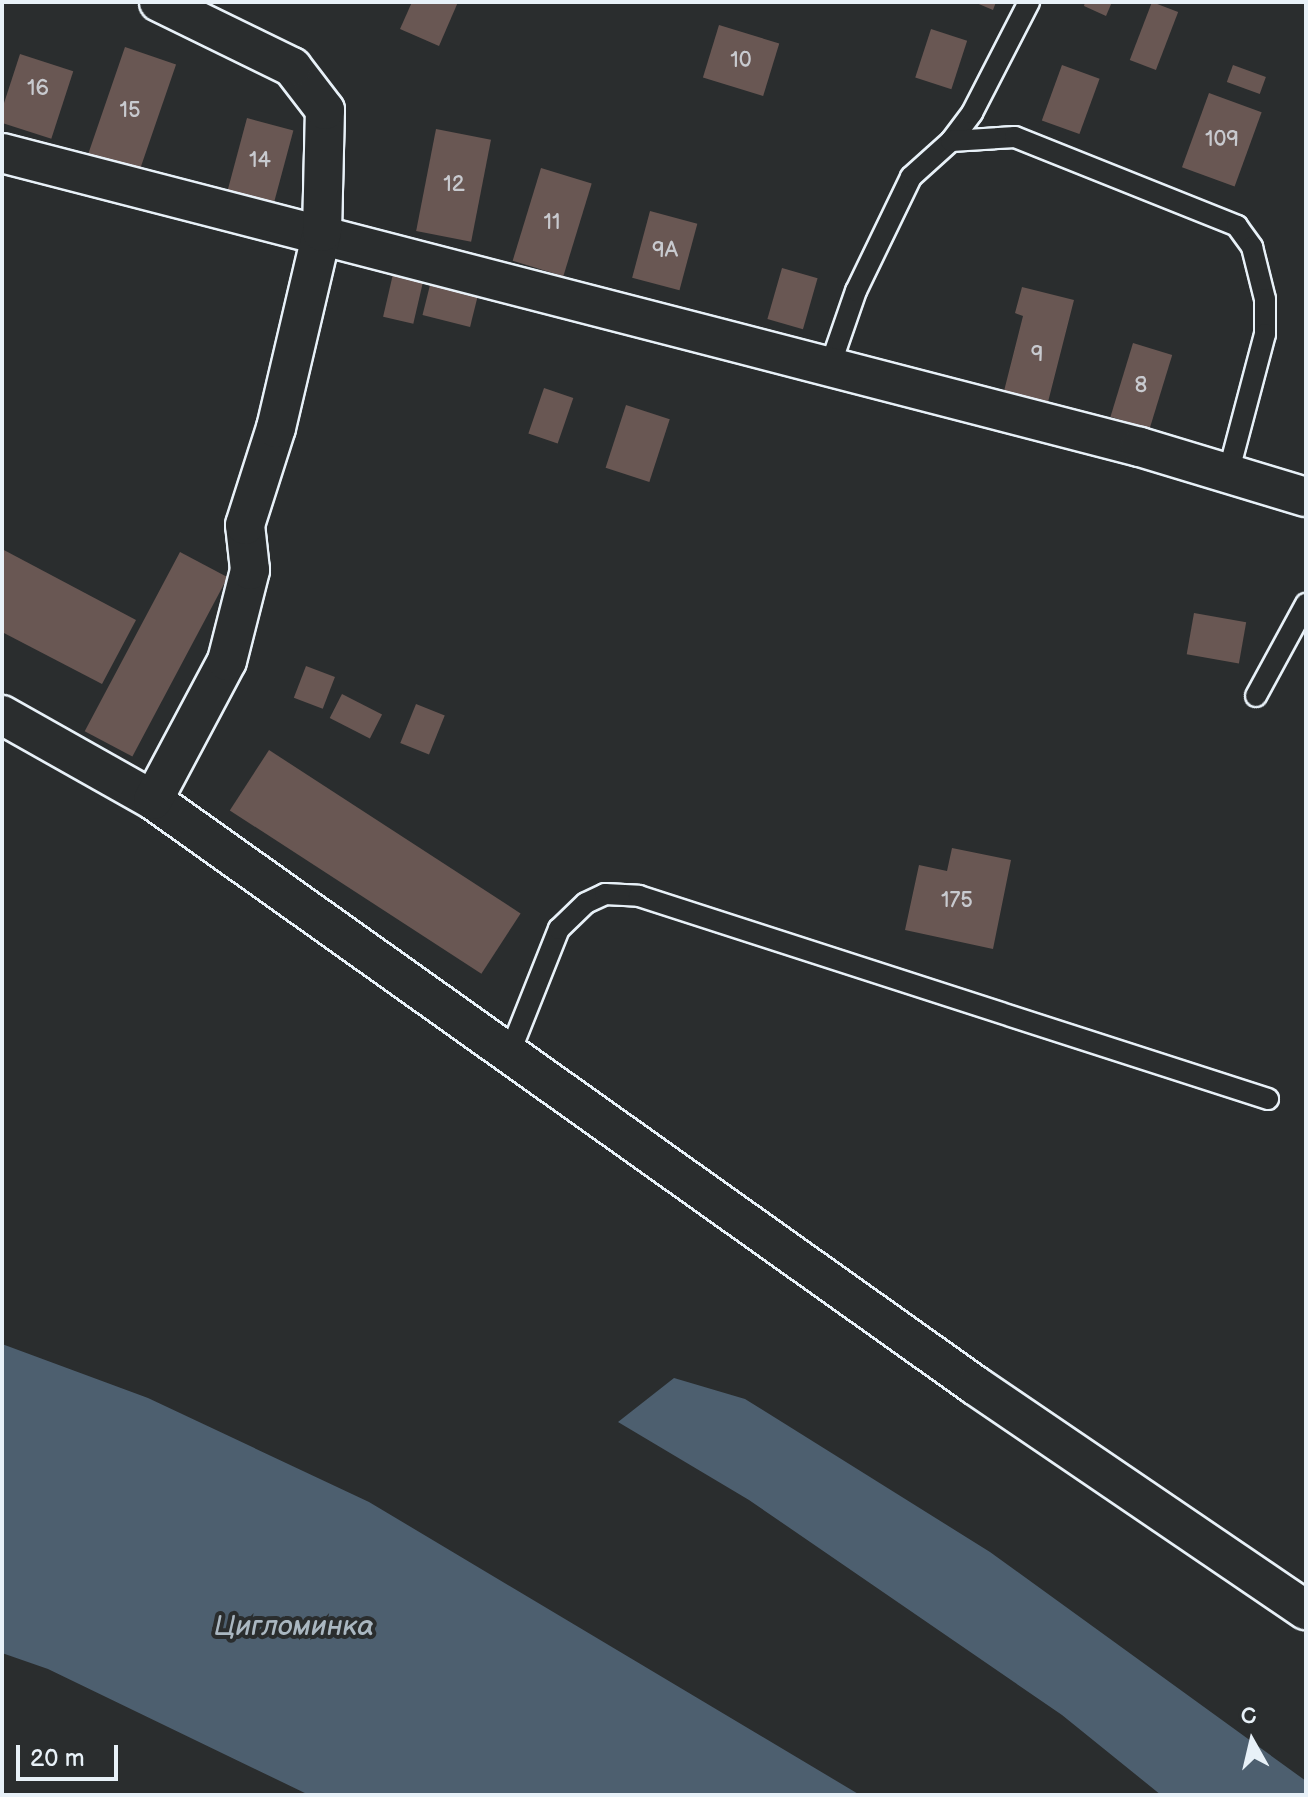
<!DOCTYPE html>
<html>
<head>
<meta charset="utf-8">
<style>
	body { margin:0 }
	#map { position:relative; width:1308px; height:1797px; overflow:hidden; background:#2a2d2e; font-family:"Balsamiq Sans",sans-serif }
	div>[style] { position:absolute }
	[style*='--x'] { left:calc(var(--x)*1px); top:calc(var(--y)*1px); width:calc(var(--w)*1px); rotate:calc(var(--a)*1deg) }
	.water>* { inset:0; background:#4d5f6f }
	.building>* { inset:0; background:#695753; transform-origin:0 0 }
	.roads { filter:drop-shadow(2px 0 #e8f1f8) drop-shadow(-2px 0 #e8f1f8) drop-shadow(0 2px #e8f1f8) drop-shadow(0 -2px #e8f1f8) }
	.lane>* { height:20px; margin:-10px; padding:0 10px; transform-origin:10px; border-radius:10px; background:#2a2d2e }
	.street>* { height:38px; margin:-19px; padding:0 19px; transform-origin:19px; border-radius:19px; background:#2a2d2e }
	span { translate:-50% -50%; white-space:nowrap; text-align:center; line-height:1.15; -webkit-text-stroke:8px #2a2d2e; paint-order:stroke }
	.number-label { font-size:22px; color:#c8cacf }
	.number-label span { -webkit-text-stroke-width:0 }
	.water-label { font-size:28px; color:#aab7c1; font-style:italic }
	.frame { position:absolute; inset:0; border:4px solid #e8f1f8; pointer-events:none }
	.north { position:absolute; left:1212px; top:1701px; width:80px; height:80px; -webkit-text-stroke:6px #2a2d2e; paint-order:stroke; rotate:352deg; font-size:22px; font-weight:700; line-height:32px; text-align:center; color:#e8f1f8 }
	.north::after { content:''; display:block; margin:auto; width:28px; height:36px; background:#e8f1f8; clip-path:polygon(50% 0,100% 100%,50% 72%,0 100%) }
	.scale { position:absolute; left:16px; top:1745px; width:102px; height:36px; box-sizing:border-box; border:4px solid #e8f1f8; border-top:0; padding-left:10px; font-size:24px; line-height:28px; white-space:nowrap; color:#e8f1f8; -webkit-text-stroke:6px #2a2d2e; paint-order:stroke }
</style>
</head>
<body>
<div id="map">
	<div class="water">
		<i style="clip-path:polygon(2px 1344px,148px 1398px,369px 1502px,860px 1795px,309px 1795px,48px 1669px,2px 1653px)"></i>
		<i style="clip-path:polygon(674px 1378px,745px 1399px,990px 1552px,1306px 1781px,1306px 1795px,1161px 1795px,1062px 1715px,749px 1500px,618px 1422px)"></i>
	</div>
	<div class="building">
		<i style="clip-path:polygon(412px 2px,458px 2px,439px 46px,400px 29px)"></i>
		<i style="clip-path:polygon(974px 2px,996px 2px,993px 10px)"></i>
		<i style="clip-path:polygon(1085px 2px,1112px 2px,1106px 16px,1084px 6px)"></i>
		<i style="left:1152px;top:2px;width:28px;height:62px;rotate:21deg"></i>
		<i style="left:719px;top:25px;width:63px;height:55px;rotate:17deg"></i>
		<i style="left:931px;top:29px;width:38px;height:51px;rotate:18deg"></i>
		<i style="left:125px;top:47px;width:54px;height:117px;rotate:19deg"></i>
		<i style="left:20px;top:54px;width:56px;height:71px;rotate:18deg"></i>
		<i style="left:1062px;top:65px;width:40px;height:59px;rotate:20deg"></i>
		<i style="left:1233px;top:65px;width:35px;height:18px;rotate:20deg"></i>
		<i style="left:1209px;top:93px;width:56px;height:79px;rotate:20deg"></i>
		<i style="left:247px;top:118px;width:48px;height:76px;rotate:15deg"></i>
		<i style="left:436px;top:129px;width:56px;height:104px;rotate:11deg"></i>
		<i style="left:541px;top:168px;width:53px;height:97px;rotate:17deg"></i>
		<i style="left:650px;top:211px;width:49px;height:69px;rotate:15deg"></i>
		<i style="left:782px;top:268px;width:37px;height:53px;rotate:16deg"></i>
		<i style="left:393px;top:274px;width:31px;height:44px;rotate:13deg"></i>
		<i style="left:430px;top:285px;width:49px;height:31px;rotate:14deg"></i>
		<i style="clip-path:polygon(1022px 287px,1074px 300px,1047px 406px,1003px 395px,1023px 316px,1015px 313px)"></i>
		<i style="left:1133px;top:343px;width:41px;height:77px;rotate:17deg"></i>
		<i style="left:544px;top:388px;width:31px;height:48px;rotate:19deg"></i>
		<i style="left:626px;top:405px;width:46px;height:66px;rotate:18deg"></i>
		<i style="clip-path:polygon(2px 549px,136px 620px,102px 684px,2px 632px)"></i>
		<i style="left:180px;top:552px;width:54px;height:203px;rotate:28deg"></i>
		<i style="left:1194px;top:613px;width:53px;height:42px;rotate:10deg"></i>
		<i style="left:306px;top:666px;width:31px;height:34px;rotate:21deg"></i>
		<i style="left:342px;top:694px;width:45px;height:27px;rotate:27deg"></i>
		<i style="left:416px;top:704px;width:31px;height:42px;rotate:22deg"></i>
		<i style="left:269px;top:750px;width:300px;height:72px;rotate:33deg"></i>
		<i style="clip-path:polygon(952px 848px,1011px 860px,993px 949px,905px 930px,919px 865px,947px 871px)"></i>
	</div>
	<div class="roads">
		<div class="lane">
			<i style="--x:951;--y:141;--w:35;--a:-53"></i>
			<i style="--x:972;--y:113;--w:125;--a:-62.8"></i>
			<i style="--x:830;--y:366;--w:79;--a:-70.9"></i>
			<i style="--x:856;--y:291;--w:127;--a:-64.2"></i>
			<i style="--x:911;--y:177;--w:54;--a:-42"></i>
			<i style="--x:951;--y:141;--w:64;--a:-3.6"></i>
			<i style="--x:1015;--y:137;--w:239;--a:21.8"></i>
			<i style="--x:1237;--y:226;--w:26;--a:54"></i>
			<i style="--x:1252;--y:247;--w:54;--a:76"></i>
			<i style="--x:1265;--y:299;--w:35;--a:90"></i>
			<i style="--x:1265;--y:334;--w:145;--a:104.8"></i>
			<i style="--x:1256;--y:696;--w:105;--a:-61.5"></i>
			<i style="--x:508;--y:1057;--w:138;--a:-68.3"></i>
			<i style="--x:559;--y:929;--w:37;--a:-44"></i>
			<i style="--x:586;--y:903;--w:21;--a:-25"></i>
			<i style="--x:605;--y:894;--w:34;--a:3"></i>
			<i style="--x:639;--y:896;--w:661;--a:17.89"></i>
		</div>
		<div class="street">
			<i style="--x:2;--y:153;--w:1175;--a:14.49"></i>
			<i style="--x:1140;--y:447;--w:173;--a:16.8"></i>
			<i style="--x:2;--y:715;--w:173;--a:29.4"></i>
			<i style="--x:153;--y:800;--w:1010;--a:35.45"></i>
			<i style="--x:976;--y:1386;--w:399;--a:34.2"></i>
			<i style="--x:153;--y:800;--w:157;--a:-62"></i>
			<i style="--x:227;--y:661;--w:94;--a:-75.8"></i>
			<i style="--x:250;--y:570;--w:45;--a:-96.3"></i>
			<i style="--x:245;--y:525;--w:102;--a:-72.3"></i>
			<i style="--x:276;--y:428;--w:201;--a:-76.8"></i>
			<i style="--x:322;--y:232;--w:122;--a:-88.6"></i>
			<i style="--x:325;--y:110;--w:54;--a:-127.5"></i>
			<i style="--x:292;--y:67;--w:148;--a:-154"></i>
		</div>
	</div>
	<div class="number-label">
		<span style="left:741px;top:61px">10</span>
		<span style="left:38px;top:89px">16</span>
		<span style="left:130px;top:111px">15</span>
		<span style="left:1222px;top:140px">109</span>
		<span style="left:260px;top:161px">14</span>
		<span style="left:454px;top:185px">12</span>
		<span style="left:552px;top:223px">11</span>
		<span style="left:665px;top:251px">9А</span>
		<span style="left:1037px;top:355px">9</span>
		<span style="left:1141px;top:386px">8</span>
		<span style="left:957px;top:901px">175</span>
	</div>
	<div class="water-label">
		<span style="left:294px;top:1627px">Цигломинка</span>
	</div>
	<div class="frame"></div>
	<div class="north">С</div>
	<div class="scale">20 m</div>
</div>
</body>
</html>
